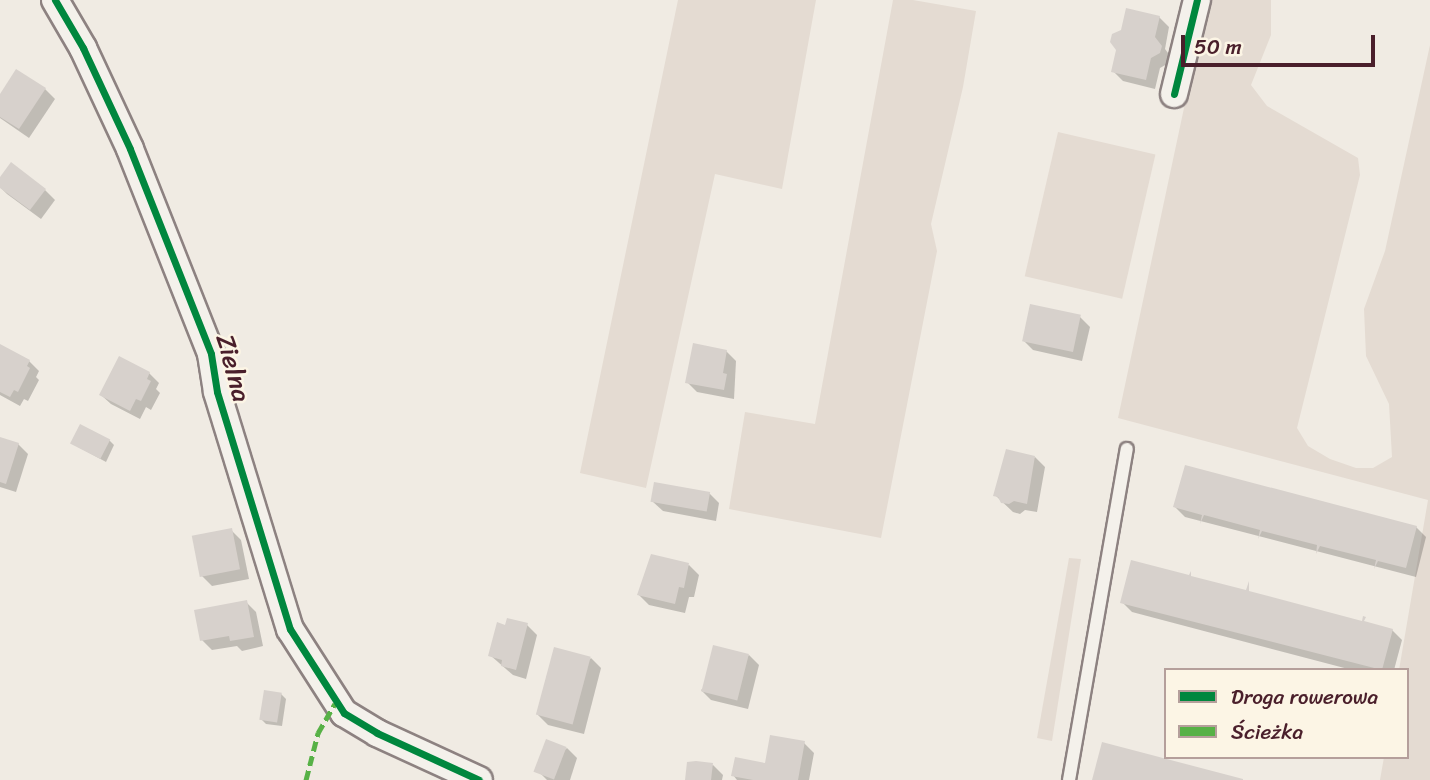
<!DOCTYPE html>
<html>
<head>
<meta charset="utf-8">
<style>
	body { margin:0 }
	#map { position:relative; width:1430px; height:780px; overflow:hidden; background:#f0ebe3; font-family:Sriracha,sans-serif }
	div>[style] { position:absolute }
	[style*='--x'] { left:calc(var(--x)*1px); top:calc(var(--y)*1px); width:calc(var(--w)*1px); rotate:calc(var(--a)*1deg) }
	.green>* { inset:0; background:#e4dbd2; transform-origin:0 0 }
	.shadow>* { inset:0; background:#0003 }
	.building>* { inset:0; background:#d7d1cc; transform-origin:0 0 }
	.roads { filter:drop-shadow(2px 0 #8d8281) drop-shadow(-2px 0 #8d8281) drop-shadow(0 2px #8d8281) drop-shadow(0 -2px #8d8281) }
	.lane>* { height:12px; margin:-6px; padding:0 6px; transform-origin:6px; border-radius:6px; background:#f4f1eb }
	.street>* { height:26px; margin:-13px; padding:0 13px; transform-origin:13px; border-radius:13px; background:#f4f1eb }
	.quiet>* { height:5px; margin-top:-2.5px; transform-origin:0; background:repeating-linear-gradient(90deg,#57b146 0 10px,transparent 0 15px) }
	.cycleway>* { height:7px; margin:-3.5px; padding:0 3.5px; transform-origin:3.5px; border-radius:3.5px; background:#00873e }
	span { translate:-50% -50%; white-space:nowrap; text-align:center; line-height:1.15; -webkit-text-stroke:5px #fcf5e5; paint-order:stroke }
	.street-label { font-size:26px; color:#4a1f2b }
	.legend { position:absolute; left:1164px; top:668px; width:245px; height:91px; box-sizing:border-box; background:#fcf5e5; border:2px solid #b59f9b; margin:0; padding:9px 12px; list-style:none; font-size:21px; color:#4a1f2b }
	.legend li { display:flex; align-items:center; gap:14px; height:35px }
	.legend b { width:35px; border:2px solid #b59f9b }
	.scale { position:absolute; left:1181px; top:35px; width:194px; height:32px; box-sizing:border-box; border:4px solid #4a1f2b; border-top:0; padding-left:9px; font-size:21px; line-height:24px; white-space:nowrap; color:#4a1f2b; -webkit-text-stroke:5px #fcf5e5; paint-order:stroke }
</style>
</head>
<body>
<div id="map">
	<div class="green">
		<i style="clip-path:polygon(678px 0,816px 0,782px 189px,715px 174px,646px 488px,580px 473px)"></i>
		<i style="clip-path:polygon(893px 0,913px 0,976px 11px,963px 87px,931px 224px,937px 251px,881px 538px,729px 509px,745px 412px,815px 424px)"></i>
		<i style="clip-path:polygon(1207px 0,1271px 0,1271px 35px,1251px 85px,1267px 106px,1358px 158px,1360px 175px,1297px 428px,1308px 446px,1330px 459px,1356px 468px,1373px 468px,1392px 457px,1389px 404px,1366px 356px,1364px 309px,1385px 251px,1430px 45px,1430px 780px,1380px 780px,1384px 757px,1407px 757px,1407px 670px,1399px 670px,1428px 500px,1118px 418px)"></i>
		<i style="left:1058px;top:132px;width:100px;height:148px;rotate:13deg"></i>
		<i style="clip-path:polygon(1069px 558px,1081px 559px,1052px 741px,1037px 738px)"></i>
	</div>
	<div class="shadow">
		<i style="clip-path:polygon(1159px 17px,1169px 27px,1165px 49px,1171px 57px,1169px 63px,1160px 68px,1155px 89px,1123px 81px,1113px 71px)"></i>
		<i style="clip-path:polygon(45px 89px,55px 99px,29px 138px,0 118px,0 97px)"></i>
		<i style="clip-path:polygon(0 180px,45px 190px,55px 200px,41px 219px,7px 194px,0 187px)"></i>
		<i style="clip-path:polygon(1080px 317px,1090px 327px,1082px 361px,1033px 350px,1023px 340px)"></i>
		<i style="clip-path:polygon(0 348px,29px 361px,39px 371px,36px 377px,39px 380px,28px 401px,24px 399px,20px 406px,0 395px)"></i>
		<i style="clip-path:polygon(726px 351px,736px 361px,734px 399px,697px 392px,687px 382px)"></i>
		<i style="clip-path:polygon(149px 373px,159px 383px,156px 389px,160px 393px,151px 410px,146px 407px,140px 419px,111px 404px,101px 395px)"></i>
		<i style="clip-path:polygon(0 439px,18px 444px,28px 454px,16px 492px,0 487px)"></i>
		<i style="clip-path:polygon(109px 440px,114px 445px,106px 462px,73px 444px)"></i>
		<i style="clip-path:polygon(1035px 457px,1045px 467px,1037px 512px,1025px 510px,1020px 514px,1013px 512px,995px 495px)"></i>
		<i style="clip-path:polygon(709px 493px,719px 503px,716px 521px,663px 511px,652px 501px)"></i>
		<i style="clip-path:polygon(1175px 507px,1416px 527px,1426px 537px,1416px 577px,1185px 517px)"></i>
		<i style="clip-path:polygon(231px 530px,241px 540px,249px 579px,212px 586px,202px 576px)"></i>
		<i style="clip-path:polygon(689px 565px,699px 575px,694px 597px,689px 597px,685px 613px,649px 605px,639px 595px)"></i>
		<i style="clip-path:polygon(246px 602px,256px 612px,263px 646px,242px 651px,237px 646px,212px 650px,202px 640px)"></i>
		<i style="clip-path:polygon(1122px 602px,1392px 630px,1402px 640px,1394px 670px,1352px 670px,1132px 612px)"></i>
		<i style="clip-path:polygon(527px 625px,537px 635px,526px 679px,513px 675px,490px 655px,506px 627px)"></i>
		<i style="clip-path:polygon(749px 655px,759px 665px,748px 709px,711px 700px,701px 690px)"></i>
		<i style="clip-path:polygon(591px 658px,601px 668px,584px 734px,548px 725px,538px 715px)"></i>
		<i style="clip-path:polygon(281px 694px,286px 699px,282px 726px,266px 724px,261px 719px)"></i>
		<i style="clip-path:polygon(804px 743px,814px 753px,809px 780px,737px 780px,733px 775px,766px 765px)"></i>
		<i style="clip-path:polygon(567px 748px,577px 758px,570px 780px,547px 780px,539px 772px)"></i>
		<i style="clip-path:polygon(713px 765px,723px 775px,722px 780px,687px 780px)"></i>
	</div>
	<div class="building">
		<i style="clip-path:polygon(1126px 8px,1160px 16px,1155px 37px,1162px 46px,1160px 53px,1151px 58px,1146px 80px,1111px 72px,1116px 50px,1110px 42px,1112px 34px,1121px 30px)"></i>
		<i style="clip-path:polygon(16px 69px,46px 88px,19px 129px,0 117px,0 94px)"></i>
		<i style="clip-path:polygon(11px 162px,46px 189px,30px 210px,0 188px,0 177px)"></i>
		<i style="left:1030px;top:304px;width:52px;height:38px;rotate:12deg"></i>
		<i style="clip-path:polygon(693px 343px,727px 350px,723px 373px,727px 374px,724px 390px,685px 383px)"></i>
		<i style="clip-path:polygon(0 344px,30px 360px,27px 366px,30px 368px,18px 392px,14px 390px,10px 397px,0 392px)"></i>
		<i style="clip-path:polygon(119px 356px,150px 372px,147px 379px,151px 381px,141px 401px,136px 399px,130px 411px,99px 395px)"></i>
		<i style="left:80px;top:424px;width:34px;height:22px;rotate:27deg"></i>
		<i style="clip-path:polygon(0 437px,19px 443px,6px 484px,0 482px)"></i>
		<i style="clip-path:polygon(1006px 449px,1035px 456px,1027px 504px,1014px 501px,1009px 504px,1001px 503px,998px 497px,993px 496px)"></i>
		<i style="clip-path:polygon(1185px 465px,1417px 526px,1406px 568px,1378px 561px,1374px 569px,1376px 560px,1320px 546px,1316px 554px,1317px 545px,1262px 531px,1258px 539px,1260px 530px,1204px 515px,1200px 524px,1202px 515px,1173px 507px)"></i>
		<i style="left:654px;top:482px;width:57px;height:20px;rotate:10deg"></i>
		<i style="left:232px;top:528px;width:42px;height:41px;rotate:79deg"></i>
		<i style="clip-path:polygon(651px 554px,689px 563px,684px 588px,679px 587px,675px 604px,637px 595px)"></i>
		<i style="clip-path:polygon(1131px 560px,1189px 575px,1191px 571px,1191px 576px,1246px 590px,1249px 581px,1249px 591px,1362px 621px,1363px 616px,1366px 617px,1364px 621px,1393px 629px,1382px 670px,1120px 603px)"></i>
		<i style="clip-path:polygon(247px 600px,254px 637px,230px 641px,229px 636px,200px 641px,194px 610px)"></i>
		<i style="clip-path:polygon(507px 618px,528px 623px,516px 670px,501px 666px,502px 660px,488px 656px,497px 622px,505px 625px)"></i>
		<i style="left:713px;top:645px;width:37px;height:48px;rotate:14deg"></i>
		<i style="left:554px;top:647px;width:38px;height:70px;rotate:15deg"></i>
		<i style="left:264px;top:690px;width:18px;height:30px;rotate:9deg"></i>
		<i style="clip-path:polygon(770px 735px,805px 741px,798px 780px,753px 780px,731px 776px,735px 757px,765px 763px)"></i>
		<i style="left:546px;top:739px;width:22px;height:35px;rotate:21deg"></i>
		<i style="clip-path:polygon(1102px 742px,1243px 779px,1243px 780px,1092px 780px)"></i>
		<i style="clip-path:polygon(696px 761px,713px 763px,711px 780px,685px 780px,687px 762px)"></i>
	</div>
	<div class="roads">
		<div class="lane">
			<i style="--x:1069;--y:780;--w:336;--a:-80.1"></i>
		</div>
		<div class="street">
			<i style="--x:55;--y:0;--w:56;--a:59.7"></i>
			<i style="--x:83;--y:48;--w:111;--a:65"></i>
			<i style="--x:130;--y:149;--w:220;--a:68.4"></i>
			<i style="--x:211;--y:354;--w:38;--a:81"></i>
			<i style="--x:217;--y:392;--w:248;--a:72.9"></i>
			<i style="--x:290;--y:629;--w:100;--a:57.3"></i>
			<i style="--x:344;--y:713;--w:39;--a:31"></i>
			<i style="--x:377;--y:733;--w:112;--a:24.7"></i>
			<i style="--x:1174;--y:94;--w:97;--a:-76.3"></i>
		</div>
	</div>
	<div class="quiet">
		<i style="--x:306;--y:780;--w:49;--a:-75.7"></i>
		<i style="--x:318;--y:733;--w:34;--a:-60"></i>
	</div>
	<div class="cycleway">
		<i style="--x:55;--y:0;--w:56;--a:59.7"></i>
		<i style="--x:83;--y:48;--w:111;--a:65"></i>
		<i style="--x:130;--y:149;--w:220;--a:68.4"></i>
		<i style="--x:211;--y:354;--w:38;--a:81"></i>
		<i style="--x:217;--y:392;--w:248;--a:72.9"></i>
		<i style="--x:290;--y:629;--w:100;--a:57.3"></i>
		<i style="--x:344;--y:713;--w:39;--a:31"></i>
		<i style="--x:377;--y:733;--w:112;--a:24.7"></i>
		<i style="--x:1174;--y:94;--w:97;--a:-76.3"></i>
	</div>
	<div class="street-label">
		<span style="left:233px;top:368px;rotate:75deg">Zielna</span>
	</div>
	<ul class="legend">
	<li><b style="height:9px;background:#00873e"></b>Droga rowerowa</li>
	<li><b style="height:9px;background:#57b146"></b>Ścieżka</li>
	</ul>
	<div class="scale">50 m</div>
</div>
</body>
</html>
